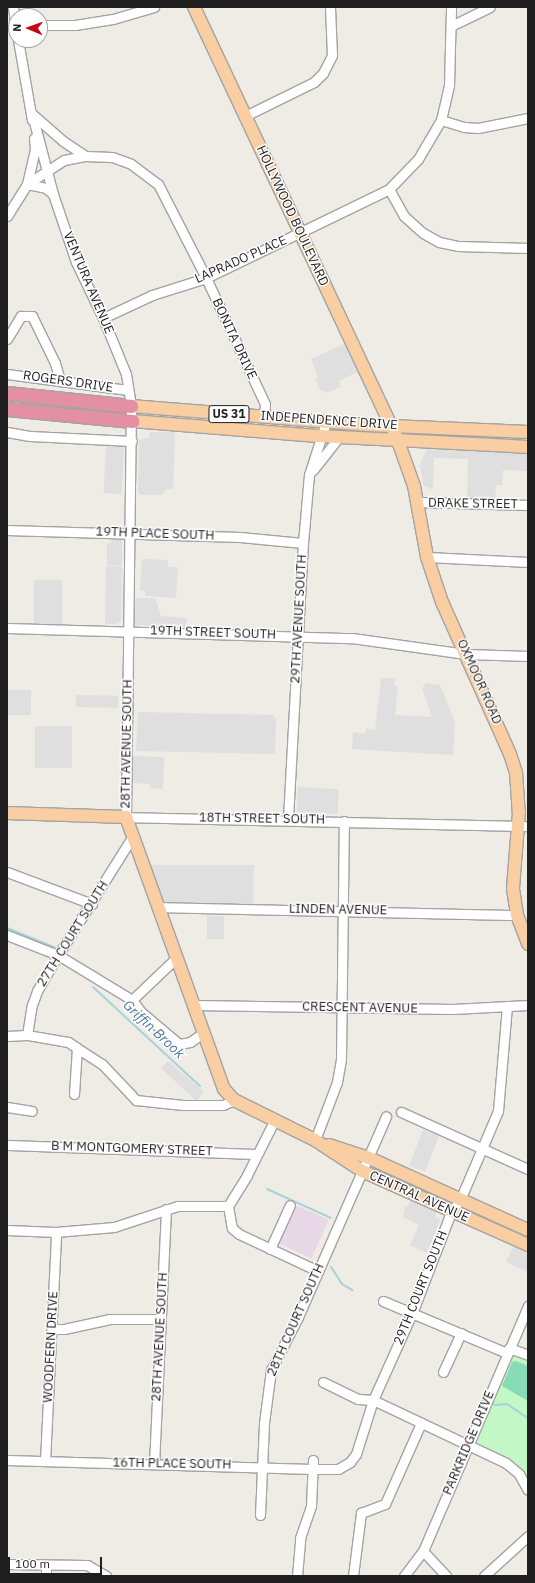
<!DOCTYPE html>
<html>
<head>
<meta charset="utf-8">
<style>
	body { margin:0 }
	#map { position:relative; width:535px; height:1583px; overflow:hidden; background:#efebe5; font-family:"IBM Plex Sans",sans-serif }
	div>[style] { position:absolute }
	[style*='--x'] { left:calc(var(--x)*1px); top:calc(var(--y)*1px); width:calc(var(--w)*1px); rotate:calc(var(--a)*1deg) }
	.industrial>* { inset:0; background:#e8d7e6; transform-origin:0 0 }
	.park>* { inset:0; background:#c4f7c6 }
	.pitch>* { inset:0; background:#87dbb6 }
	.parking>* { inset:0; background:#dfdfdf; transform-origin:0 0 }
	.stream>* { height:2px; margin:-1px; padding:0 1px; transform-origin:1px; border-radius:1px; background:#a8d2db }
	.roads { filter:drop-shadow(1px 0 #a3a3a3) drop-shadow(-1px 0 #a3a3a3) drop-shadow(0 1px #a3a3a3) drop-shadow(0 -1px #a3a3a3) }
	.minor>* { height:9px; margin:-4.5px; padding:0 4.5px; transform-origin:4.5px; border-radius:4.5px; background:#fff }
	.major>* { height:12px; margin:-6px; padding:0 6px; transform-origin:6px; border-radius:6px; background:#f8cea2 }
	.highway>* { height:13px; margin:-6.5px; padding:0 6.5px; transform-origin:6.5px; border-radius:6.5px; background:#e390a4 }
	span { translate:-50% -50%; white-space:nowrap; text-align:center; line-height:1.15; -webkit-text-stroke:3px #fff; paint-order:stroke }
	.shield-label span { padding:1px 3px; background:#fff; border:1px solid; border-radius:3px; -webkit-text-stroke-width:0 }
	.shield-label { font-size:12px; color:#1f1f1f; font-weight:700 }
	.street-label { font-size:13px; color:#1f1f1f }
	.water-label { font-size:14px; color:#4c7ba2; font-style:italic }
	.frame { position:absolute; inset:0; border:8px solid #1f1f1f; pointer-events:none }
	.north { position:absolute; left:8px; top:8px; width:40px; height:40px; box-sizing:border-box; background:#fff; border:1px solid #a5a5a5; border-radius:50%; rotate:272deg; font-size:11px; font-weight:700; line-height:16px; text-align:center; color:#1f1f1f }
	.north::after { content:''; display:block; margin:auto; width:14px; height:18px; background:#c40912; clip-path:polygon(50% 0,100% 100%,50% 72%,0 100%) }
	.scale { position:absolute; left:8px; top:1557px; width:94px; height:18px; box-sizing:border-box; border:2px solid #1f1f1f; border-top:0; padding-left:5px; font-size:12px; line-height:14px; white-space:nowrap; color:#1f1f1f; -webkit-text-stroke:3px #fff; paint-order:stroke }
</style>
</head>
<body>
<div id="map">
	<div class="industrial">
		<i style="left:293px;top:1204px;width:39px;height:42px;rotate:24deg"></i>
	</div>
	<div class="park">
		<i style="clip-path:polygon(514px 1355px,528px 1362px,528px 1478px,522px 1469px,509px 1458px,475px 1444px)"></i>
	</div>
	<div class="pitch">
		<i style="clip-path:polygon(516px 1361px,528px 1366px,528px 1401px,502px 1386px,512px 1362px)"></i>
	</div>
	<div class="parking">
		<i style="clip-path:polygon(344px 344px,357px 372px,339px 381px,341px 387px,327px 393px,320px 390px,315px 378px,318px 377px,311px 359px)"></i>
		<i style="clip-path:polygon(150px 432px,175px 432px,173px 489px,166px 489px,161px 495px,140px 495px,138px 491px,139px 440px,149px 438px)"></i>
		<i style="left:106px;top:446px;width:18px;height:47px;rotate:3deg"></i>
		<i style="clip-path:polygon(427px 449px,528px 454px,528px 471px,503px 470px,502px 485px,496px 485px,495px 500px,467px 499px,468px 459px,434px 458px,433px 490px,423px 485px,420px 464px)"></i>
		<i style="clip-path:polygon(112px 539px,122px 539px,122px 566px,107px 565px,107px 544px,111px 543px)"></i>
		<i style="clip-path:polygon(142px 559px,168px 560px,168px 567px,178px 567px,176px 598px,145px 596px,145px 591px,140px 591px)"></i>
		<i style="clip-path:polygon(106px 566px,122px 567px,121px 621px,116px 624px,105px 624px)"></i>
		<i style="left:34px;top:580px;width:28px;height:44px"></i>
		<i style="clip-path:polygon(136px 598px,155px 598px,161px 616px,187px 618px,185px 627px,135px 625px)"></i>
		<i style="clip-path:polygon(381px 678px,395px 679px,394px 685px,398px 686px,395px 715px,432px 717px,422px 688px,426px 683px,440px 685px,455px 722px,453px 755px,352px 749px,353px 732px,365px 734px,366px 728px,375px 730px)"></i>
		<i style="left:7px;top:690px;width:24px;height:25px"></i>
		<i style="left:76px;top:695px;width:42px;height:12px;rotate:1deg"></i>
		<i style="clip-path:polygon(138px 712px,274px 715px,274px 719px,276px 719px,275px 754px,136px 751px)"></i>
		<i style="left:35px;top:726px;width:37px;height:42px"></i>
		<i style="clip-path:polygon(132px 756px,164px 757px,163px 789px,150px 788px,150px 784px,131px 783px)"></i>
		<i style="left:298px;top:787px;width:41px;height:25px;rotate:3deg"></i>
		<i style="clip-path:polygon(148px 865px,254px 865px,253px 905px,161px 903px)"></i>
		<i style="left:207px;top:916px;width:17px;height:23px"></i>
		<i style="clip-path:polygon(168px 1061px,204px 1092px,196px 1101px,161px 1068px)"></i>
		<i style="left:423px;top:1130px;width:17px;height:38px;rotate:21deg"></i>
		<i style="clip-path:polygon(410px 1201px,436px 1212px,435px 1217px,440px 1220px,427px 1253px,410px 1245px,419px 1225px,403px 1217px,405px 1205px,408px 1206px)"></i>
		<i style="clip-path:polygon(514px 1245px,528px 1252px,528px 1272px,506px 1262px)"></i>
	</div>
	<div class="stream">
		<i style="--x:7;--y:928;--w:53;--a:22.2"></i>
		<i style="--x:93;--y:987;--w:146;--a:42.8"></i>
		<i style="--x:267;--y:1189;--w:70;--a:24.4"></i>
		<i style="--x:331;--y:1267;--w:20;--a:57"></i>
		<i style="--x:342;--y:1284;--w:12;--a:31"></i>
		<i style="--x:489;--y:1402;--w:7;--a:27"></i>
		<i style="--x:495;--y:1405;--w:12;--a:-5"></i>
		<i style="--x:507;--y:1404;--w:25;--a:34"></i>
	</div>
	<div class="roads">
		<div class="minor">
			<i style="--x:13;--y:7;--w:21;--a:82"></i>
			<i style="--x:40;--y:25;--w:35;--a:0"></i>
			<i style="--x:75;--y:25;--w:38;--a:-9"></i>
			<i style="--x:113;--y:19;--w:43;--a:-16.3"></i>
			<i style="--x:451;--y:26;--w:43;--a:-26"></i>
			<i style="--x:18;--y:40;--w:81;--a:80.1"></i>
			<i style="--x:32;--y:114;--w:83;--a:75.3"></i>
			<i style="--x:53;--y:194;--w:72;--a:71.3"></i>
			<i style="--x:76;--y:262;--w:62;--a:64.3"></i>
			<i style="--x:103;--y:318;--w:61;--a:67.7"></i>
			<i style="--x:126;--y:374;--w:32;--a:81"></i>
			<i style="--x:131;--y:406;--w:411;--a:90.7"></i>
			<i style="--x:126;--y:817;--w:402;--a:1.3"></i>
			<i style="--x:32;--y:114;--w:41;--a:41.1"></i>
			<i style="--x:63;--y:141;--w:27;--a:34"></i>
			<i style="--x:245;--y:116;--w:77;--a:-26.2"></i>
			<i style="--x:314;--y:82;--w:13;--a:-45"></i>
			<i style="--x:323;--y:73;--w:20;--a:-63"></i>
			<i style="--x:332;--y:55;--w:48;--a:-92.4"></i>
			<i style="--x:441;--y:120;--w:24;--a:17"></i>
			<i style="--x:464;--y:127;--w:14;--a:4"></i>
			<i style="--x:478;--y:128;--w:51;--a:-11.3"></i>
			<i style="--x:27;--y:184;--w:44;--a:-33"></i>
			<i style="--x:64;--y:160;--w:21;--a:-11"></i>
			<i style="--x:85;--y:156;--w:27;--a:2"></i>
			<i style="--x:112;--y:157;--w:20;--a:20"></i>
			<i style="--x:131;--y:164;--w:34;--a:37"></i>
			<i style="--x:158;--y:184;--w:106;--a:62.9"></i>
			<i style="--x:206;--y:278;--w:139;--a:64.9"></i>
			<i style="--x:265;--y:404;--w:13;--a:94"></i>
			<i style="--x:27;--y:184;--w:19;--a:12"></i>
			<i style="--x:46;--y:188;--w:9;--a:41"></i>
			<i style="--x:389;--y:189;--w:31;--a:61"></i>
			<i style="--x:404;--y:216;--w:25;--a:42"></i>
			<i style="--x:423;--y:233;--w:18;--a:29"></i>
			<i style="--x:439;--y:242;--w:19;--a:12"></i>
			<i style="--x:458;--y:246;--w:70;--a:1.6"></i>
			<i style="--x:7;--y:216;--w:38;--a:-58"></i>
			<i style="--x:27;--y:184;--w:36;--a:-77"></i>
			<i style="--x:35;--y:149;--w:11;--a:-95"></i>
			<i style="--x:103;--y:318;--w:54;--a:-25.1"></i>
			<i style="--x:152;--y:295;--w:57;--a:-17.5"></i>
			<i style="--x:206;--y:278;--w:203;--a:-25.9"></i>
			<i style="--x:389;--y:189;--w:42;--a:-46"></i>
			<i style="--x:418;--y:159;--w:45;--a:-59.5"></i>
			<i style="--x:441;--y:120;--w:36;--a:-77"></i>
			<i style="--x:449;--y:85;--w:78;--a:-88.5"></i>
			<i style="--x:7;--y:339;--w:27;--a:-59"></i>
			<i style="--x:21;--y:316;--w:11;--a:0"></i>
			<i style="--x:32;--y:316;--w:52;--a:63.9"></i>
			<i style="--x:55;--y:363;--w:19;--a:74"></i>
			<i style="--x:7;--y:374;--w:122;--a:7.5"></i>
			<i style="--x:7;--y:432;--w:23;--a:10"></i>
			<i style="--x:30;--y:436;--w:102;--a:2.8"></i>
			<i style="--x:313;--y:470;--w:42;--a:-51.8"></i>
			<i style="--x:417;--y:502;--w:111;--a:1.5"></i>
			<i style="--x:7;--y:530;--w:233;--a:1.7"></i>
			<i style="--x:240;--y:537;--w:63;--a:5.4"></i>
			<i style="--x:427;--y:557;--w:101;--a:2.8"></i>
			<i style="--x:7;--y:628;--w:345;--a:1.7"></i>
			<i style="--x:352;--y:638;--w:115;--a:8"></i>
			<i style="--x:466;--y:654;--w:62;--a:1.8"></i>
			<i style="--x:288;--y:819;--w:276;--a:-86.9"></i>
			<i style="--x:303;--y:543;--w:68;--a:-85"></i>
			<i style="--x:309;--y:475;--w:56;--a:-72.2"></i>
			<i style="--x:7;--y:872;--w:91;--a:20.6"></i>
			<i style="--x:158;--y:907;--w:359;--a:1.3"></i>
			<i style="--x:7;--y:935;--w:55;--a:21.4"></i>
			<i style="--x:58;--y:955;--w:87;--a:31.3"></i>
			<i style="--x:132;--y:1000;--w:15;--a:53"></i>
			<i style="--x:141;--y:1012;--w:50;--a:40.1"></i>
			<i style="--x:179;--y:1044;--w:11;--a:-10"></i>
			<i style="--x:190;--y:1042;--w:16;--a:-35"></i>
			<i style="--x:132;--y:1000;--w:62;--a:-43.7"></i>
			<i style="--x:193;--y:1005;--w:260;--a:0.9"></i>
			<i style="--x:453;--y:1009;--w:75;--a:-3.1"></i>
			<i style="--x:7;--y:1036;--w:20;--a:-3"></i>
			<i style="--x:77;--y:1048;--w:30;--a:33"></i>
			<i style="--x:102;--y:1064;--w:50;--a:46.6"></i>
			<i style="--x:136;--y:1100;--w:47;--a:6.1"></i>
			<i style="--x:183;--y:1105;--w:40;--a:0"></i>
			<i style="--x:223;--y:1105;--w:12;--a:-24"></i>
			<i style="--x:74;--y:1094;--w:46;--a:-86.3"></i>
			<i style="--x:77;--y:1048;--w:11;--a:-146"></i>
			<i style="--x:68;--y:1042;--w:42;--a:-170.3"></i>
			<i style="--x:27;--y:1035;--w:30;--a:-81"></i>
			<i style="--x:32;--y:1005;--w:15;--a:-70"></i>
			<i style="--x:37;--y:991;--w:42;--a:-59.7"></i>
			<i style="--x:58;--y:955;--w:141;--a:-57.8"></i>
			<i style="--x:7;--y:1107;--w:25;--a:9"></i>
			<i style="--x:401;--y:1112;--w:139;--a:24.2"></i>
			<i style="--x:315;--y:1140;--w:62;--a:-69.2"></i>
			<i style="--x:337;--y:1082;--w:23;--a:-80"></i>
			<i style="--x:341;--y:1059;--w:238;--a:-89.3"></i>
			<i style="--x:7;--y:1145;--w:250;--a:2.1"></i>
			<i style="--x:228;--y:1206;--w:22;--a:80"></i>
			<i style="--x:232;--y:1228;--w:9;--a:41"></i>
			<i style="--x:239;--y:1234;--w:87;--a:25.1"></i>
			<i style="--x:228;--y:1206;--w:36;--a:-58"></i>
			<i style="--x:247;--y:1175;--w:63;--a:-63.4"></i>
			<i style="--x:7;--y:1230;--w:49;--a:2.3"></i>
			<i style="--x:56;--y:1232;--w:58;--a:-4.9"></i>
			<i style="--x:114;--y:1227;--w:67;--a:-18.2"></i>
			<i style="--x:178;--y:1206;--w:50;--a:0"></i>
			<i style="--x:270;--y:1249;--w:48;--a:-65.6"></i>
			<i style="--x:383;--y:1301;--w:134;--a:22.8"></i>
			<i style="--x:52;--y:1329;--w:12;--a:0"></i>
			<i style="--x:64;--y:1329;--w:47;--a:-12.3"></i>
			<i style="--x:110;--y:1319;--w:51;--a:0"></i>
			<i style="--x:509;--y:1348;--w:20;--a:20"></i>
			<i style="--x:443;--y:1372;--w:43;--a:-65.2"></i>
			<i style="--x:323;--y:1382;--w:39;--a:26"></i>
			<i style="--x:358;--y:1399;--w:15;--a:4"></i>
			<i style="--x:373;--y:1400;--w:147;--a:25.3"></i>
			<i style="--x:506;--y:1463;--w:17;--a:40"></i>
			<i style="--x:519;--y:1474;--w:18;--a:61"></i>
			<i style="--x:7;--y:1460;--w:305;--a:1.7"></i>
			<i style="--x:312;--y:1469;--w:26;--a:0"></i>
			<i style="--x:338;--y:1469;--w:14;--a:-30"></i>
			<i style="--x:350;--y:1462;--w:10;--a:-53"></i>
			<i style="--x:356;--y:1454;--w:57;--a:-72.5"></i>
			<i style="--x:373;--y:1400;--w:98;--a:-65.8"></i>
			<i style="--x:413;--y:1311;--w:106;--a:-69"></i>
			<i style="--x:451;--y:1212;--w:15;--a:-53"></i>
			<i style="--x:460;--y:1200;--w:97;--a:-66.9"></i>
			<i style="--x:498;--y:1111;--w:105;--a:-85.1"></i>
			<i style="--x:45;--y:1461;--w:229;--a:-87.2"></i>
			<i style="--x:154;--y:1464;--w:255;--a:-87.3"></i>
			<i style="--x:260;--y:1515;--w:92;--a:-87.5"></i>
			<i style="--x:264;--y:1423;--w:53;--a:-82.5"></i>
			<i style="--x:271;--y:1370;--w:59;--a:-63"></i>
			<i style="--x:298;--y:1317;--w:219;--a:-66.3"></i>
			<i style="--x:423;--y:1551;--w:34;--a:47"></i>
			<i style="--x:7;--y:1564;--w:80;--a:0.7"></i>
			<i style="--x:87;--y:1565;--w:22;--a:30"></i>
			<i style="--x:46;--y:1576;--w:11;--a:-90"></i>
			<i style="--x:297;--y:1576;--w:38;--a:-85"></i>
			<i style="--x:300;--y:1538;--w:34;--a:-71"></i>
			<i style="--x:311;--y:1506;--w:46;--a:-87.5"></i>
			<i style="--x:353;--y:1576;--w:64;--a:-82.8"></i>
			<i style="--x:361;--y:1513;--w:26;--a:-21"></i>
			<i style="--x:385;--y:1504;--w:89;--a:-66"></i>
			<i style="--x:404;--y:1576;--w:31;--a:-53"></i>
			<i style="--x:423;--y:1551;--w:267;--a:-66.8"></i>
			<i style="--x:484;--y:1576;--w:59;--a:-42.3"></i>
		</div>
		<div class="major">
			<i style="--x:194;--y:7;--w:480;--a:64.8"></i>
			<i style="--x:398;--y:441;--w:48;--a:70.4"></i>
			<i style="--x:414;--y:486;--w:72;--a:79.6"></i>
			<i style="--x:427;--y:557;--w:47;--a:71.6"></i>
			<i style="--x:442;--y:602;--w:167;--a:65.9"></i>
			<i style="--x:510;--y:754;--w:20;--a:72"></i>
			<i style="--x:516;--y:773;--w:39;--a:86"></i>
			<i style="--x:519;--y:812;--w:77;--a:94.5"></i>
			<i style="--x:513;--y:889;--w:26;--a:81"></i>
			<i style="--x:517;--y:915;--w:31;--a:69"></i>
			<i style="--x:131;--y:406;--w:238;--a:4.6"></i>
			<i style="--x:368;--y:425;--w:160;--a:2.5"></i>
			<i style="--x:132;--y:421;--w:189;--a:4.6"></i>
			<i style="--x:320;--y:436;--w:208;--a:3"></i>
			<i style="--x:7;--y:813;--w:119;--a:1.9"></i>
			<i style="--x:126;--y:817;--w:289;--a:70.2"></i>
			<i style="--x:224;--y:1089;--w:15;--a:48"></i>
			<i style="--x:234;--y:1100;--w:90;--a:26.3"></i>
			<i style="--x:315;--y:1140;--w:56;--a:33.4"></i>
			<i style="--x:362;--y:1171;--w:182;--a:24"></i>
			<i style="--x:329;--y:1145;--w:40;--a:18"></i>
			<i style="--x:367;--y:1157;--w:177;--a:24.4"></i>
		</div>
		<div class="highway">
			<i style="--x:7;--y:393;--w:125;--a:6"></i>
			<i style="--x:7;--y:409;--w:126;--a:5.5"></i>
		</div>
	</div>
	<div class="shield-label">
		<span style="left:229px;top:414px">US 31</span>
	</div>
	<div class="street-label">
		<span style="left:292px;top:216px;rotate:65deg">HOLLYWOOD BOULEVARD</span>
		<span style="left:241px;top:260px;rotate:-24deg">LAPRADO PLACE</span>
		<span style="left:88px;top:283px;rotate:67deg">VENTURA AVENUE</span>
		<span style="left:234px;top:339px;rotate:65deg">BONITA DRIVE</span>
		<span style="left:68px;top:382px;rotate:8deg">ROGERS DRIVE</span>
		<span style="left:329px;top:421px;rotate:4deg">INDEPENDENCE DRIVE</span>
		<span style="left:473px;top:504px;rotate:1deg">DRAKE STREET</span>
		<span style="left:155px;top:534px;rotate:2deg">19TH PLACE SOUTH</span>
		<span style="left:299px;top:619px;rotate:-87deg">29TH AVENUE SOUTH</span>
		<span style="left:213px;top:633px;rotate:2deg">19TH STREET SOUTH</span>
		<span style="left:479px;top:682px;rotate:66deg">OXMOOR ROAD</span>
		<span style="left:127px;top:744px;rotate:-89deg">28TH AVENUE SOUTH</span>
		<span style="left:262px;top:819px;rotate:1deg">18TH STREET SOUTH</span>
		<span style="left:338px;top:910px;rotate:1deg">LINDEN AVENUE</span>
		<span style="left:73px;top:934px;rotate:-58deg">27TH COURT SOUTH</span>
		<span style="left:360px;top:1008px;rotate:1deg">CRESCENT AVENUE</span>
		<span style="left:132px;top:1149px;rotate:2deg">B M MONTGOMERY STREET</span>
		<span style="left:419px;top:1197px;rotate:24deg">CENTRAL AVENUE</span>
		<span style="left:421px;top:1288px;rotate:-68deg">29TH COURT SOUTH</span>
		<span style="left:296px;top:1320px;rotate:-66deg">28TH COURT SOUTH</span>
		<span style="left:160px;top:1337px;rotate:-87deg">28TH AVENUE SOUTH</span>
		<span style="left:51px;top:1347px;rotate:-87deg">WOODFERN DRIVE</span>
		<span style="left:469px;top:1443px;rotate:-67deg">PARKRIDGE DRIVE</span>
		<span style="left:172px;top:1464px;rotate:1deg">16TH PLACE SOUTH</span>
	</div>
	<div class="water-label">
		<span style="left:154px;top:1029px;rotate:43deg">Griffin Brook</span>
	</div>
	<div class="frame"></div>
	<div class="north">N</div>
	<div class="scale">100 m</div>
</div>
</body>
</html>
